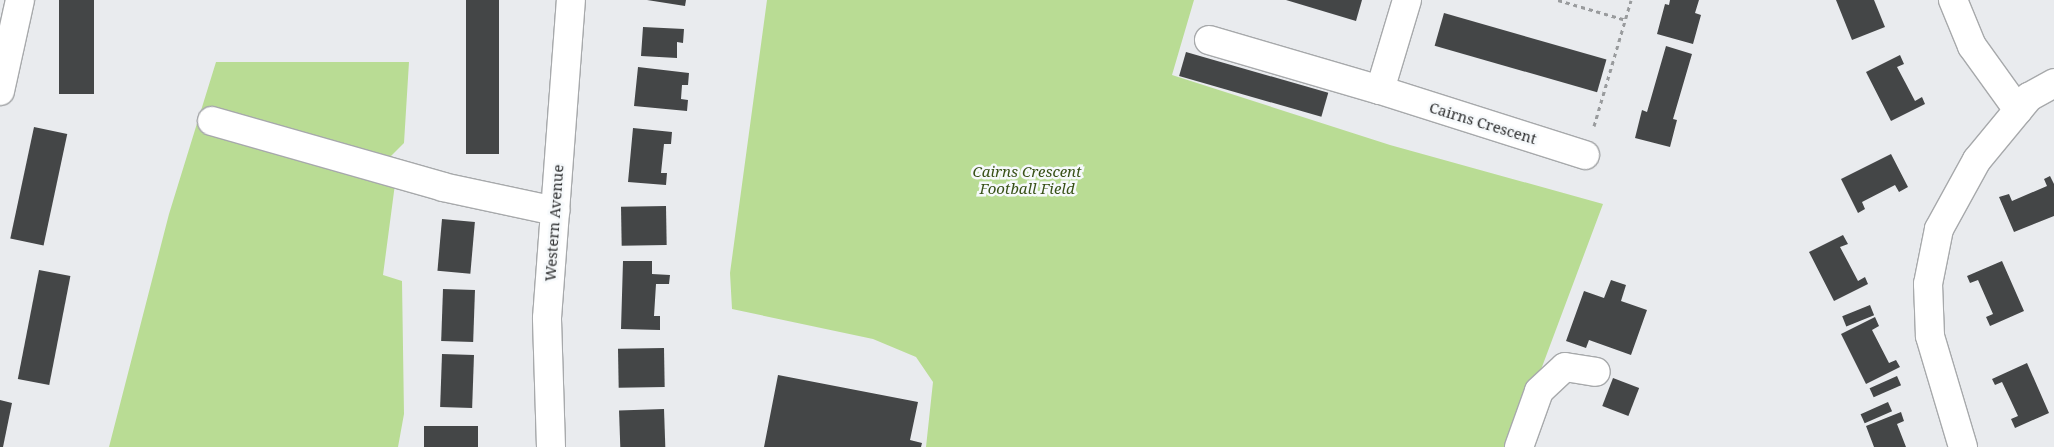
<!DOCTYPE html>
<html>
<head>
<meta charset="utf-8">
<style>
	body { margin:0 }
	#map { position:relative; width:2054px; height:447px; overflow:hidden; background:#e9ebee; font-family:"Noto Serif",serif }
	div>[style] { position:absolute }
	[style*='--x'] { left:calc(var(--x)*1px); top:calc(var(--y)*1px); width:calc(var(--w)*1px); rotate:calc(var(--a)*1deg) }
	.green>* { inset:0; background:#b9dc94 }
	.building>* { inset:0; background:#444647; transform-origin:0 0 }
	.path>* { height:3px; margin-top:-1.5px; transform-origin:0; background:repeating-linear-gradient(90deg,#999b9d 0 4px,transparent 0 8px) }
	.roads { filter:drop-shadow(1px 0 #a7a9ab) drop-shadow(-1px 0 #a7a9ab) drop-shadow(0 1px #a7a9ab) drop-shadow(0 -1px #a7a9ab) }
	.minor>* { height:28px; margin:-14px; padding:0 14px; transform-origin:14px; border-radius:14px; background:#fff }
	span { translate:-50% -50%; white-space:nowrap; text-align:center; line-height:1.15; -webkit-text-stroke:5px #f6f9fb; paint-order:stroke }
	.street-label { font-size:15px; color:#2d2e2f }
	.park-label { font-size:15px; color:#385117; font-style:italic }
</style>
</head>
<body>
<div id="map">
	<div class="green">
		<i style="clip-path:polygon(767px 0,1194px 0,1172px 75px,1390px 145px,1603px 204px,1512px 447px,926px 447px,933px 382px,916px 357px,873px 339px,732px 309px,730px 273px)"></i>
		<i style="clip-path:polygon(216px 62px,409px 62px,404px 143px,375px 172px,395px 184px,383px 275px,402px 281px,404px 414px,398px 447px,109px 447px,169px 214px)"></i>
	</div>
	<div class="building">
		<i style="left:59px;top:0;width:35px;height:94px"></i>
		<i style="left:466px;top:0;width:33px;height:154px"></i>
		<i style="clip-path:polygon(647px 0,686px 0,685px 6px)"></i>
		<i style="clip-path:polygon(1286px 0,1362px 0,1356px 21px)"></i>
		<i style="clip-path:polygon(1670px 0,1699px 0,1695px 13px,1701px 15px,1693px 44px,1657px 34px,1665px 4px,1669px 5px)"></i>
		<i style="clip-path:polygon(1836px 0,1874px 0,1885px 27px,1852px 40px)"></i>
		<i style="left:1444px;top:13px;width:169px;height:34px;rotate:16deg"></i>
		<i style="clip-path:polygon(643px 27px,684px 29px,683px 43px,677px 42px,677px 58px,641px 56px)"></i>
		<i style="clip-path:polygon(1666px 46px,1692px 54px,1673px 119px,1677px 120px,1670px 147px,1635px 138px,1642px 110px,1647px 112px)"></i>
		<i style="left:1186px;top:52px;width:148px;height:25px;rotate:16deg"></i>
		<i style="clip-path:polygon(1900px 55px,1904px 64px,1897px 67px,1905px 82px,1915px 101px,1922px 97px,1925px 104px,1891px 121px,1866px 72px)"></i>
		<i style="clip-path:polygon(638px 67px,689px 73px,688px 85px,682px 85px,681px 99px,688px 100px,687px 111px,634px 106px)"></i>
		<i style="left:34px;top:127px;width:34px;height:114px;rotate:12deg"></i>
		<i style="clip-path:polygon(633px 128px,672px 132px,671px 144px,664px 144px,661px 173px,667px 173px,666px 185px,628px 182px)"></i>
		<i style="clip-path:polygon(1891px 154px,1908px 187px,1899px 192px,1895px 185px,1862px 202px,1865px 209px,1858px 213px,1841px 179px)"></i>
		<i style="clip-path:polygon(2050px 176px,2054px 184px,2054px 216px,2014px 232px,1999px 197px,2009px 194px,2012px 201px,2047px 186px,2044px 179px)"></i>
		<i style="left:666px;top:206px;width:39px;height:45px;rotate:89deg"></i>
		<i style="left:442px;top:219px;width:33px;height:52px;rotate:5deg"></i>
		<i style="clip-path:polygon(1843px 235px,1848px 244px,1840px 247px,1848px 262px,1858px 281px,1865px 277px,1868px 284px,1834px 301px,1809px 252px)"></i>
		<i style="clip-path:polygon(623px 261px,652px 261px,652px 274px,670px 275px,669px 284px,656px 284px,654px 316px,660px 316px,660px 330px,621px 329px)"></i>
		<i style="clip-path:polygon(2002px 261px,2024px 311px,1990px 326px,1986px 317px,1993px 314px,1978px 280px,1970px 283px,1967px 276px)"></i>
		<i style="left:39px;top:270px;width:32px;height:111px;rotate:11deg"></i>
		<i style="clip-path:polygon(1611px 280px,1626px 285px,1621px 301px,1647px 310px,1631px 355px,1589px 340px,1586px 348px,1566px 341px,1584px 291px,1604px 298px)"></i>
		<i style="left:443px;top:289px;width:32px;height:52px;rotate:2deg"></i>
		<i style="left:1870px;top:305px;width:11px;height:30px;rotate:68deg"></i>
		<i style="clip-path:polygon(1875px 317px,1879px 326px,1872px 330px,1889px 363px,1896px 360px,1900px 367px,1866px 384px,1841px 334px)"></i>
		<i style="left:664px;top:348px;width:39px;height:46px;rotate:89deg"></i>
		<i style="left:442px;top:354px;width:32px;height:53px;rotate:2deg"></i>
		<i style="clip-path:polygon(2027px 363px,2049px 413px,2015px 428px,2011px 419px,2018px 416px,2011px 401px,2002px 382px,1995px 385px,1992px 379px)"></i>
		<i style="clip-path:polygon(778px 375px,918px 402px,910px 440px,922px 443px,921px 447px,764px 447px)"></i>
		<i style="left:1897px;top:376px;width:10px;height:30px;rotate:66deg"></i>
		<i style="left:1613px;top:378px;width:28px;height:30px;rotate:21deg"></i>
		<i style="clip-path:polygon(0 400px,12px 403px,3px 447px,0 447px)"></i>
		<i style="left:1888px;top:402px;width:10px;height:30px;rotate:66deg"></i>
		<i style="left:664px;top:409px;width:38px;height:45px;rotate:88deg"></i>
		<i style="clip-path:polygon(1901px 412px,1904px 421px,1897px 424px,1906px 447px,1874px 447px,1866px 426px)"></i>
		<i style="left:424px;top:426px;width:54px;height:21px"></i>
	</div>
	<div class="path">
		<i style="--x:1558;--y:0;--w:71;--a:16.4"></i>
		<i style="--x:1594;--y:126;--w:131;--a:-73.6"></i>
	</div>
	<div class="roads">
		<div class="minor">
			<i style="--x:1953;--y:0;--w:50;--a:67.6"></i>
			<i style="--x:1972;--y:46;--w:79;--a:54.3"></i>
			<i style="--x:1209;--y:40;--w:178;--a:16.3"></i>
			<i style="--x:1380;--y:90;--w:94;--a:-73.3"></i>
			<i style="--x:1380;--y:90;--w:215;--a:17.6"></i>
			<i style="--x:0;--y:91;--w:93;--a:-77.6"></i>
			<i style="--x:212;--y:121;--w:240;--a:15.9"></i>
			<i style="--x:443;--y:187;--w:115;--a:12.1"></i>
			<i style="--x:551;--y:447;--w:129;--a:-91.8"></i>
			<i style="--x:547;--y:318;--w:319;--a:-85.7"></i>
			<i style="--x:1519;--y:447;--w:59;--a:-70.3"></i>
			<i style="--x:1539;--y:391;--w:35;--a:-43"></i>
			<i style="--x:1565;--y:367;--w:31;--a:9"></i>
			<i style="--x:1963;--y:447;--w:116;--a:-106.6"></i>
			<i style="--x:1930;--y:336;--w:52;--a:-92.2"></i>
			<i style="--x:1928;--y:284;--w:56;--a:-78.7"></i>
			<i style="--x:1939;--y:229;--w:79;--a:-61.2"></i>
			<i style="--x:1977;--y:160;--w:82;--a:-50.5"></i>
			<i style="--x:2029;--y:97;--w:29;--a:-29"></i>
		</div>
	</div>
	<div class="street-label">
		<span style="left:1483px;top:123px;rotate:17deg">Cairns Crescent</span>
		<span style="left:554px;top:223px;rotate:-86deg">Western Avenue</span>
	</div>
	<div class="park-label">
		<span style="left:1027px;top:180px">Cairns Crescent<br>Football Field</span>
	</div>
</div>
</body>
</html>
